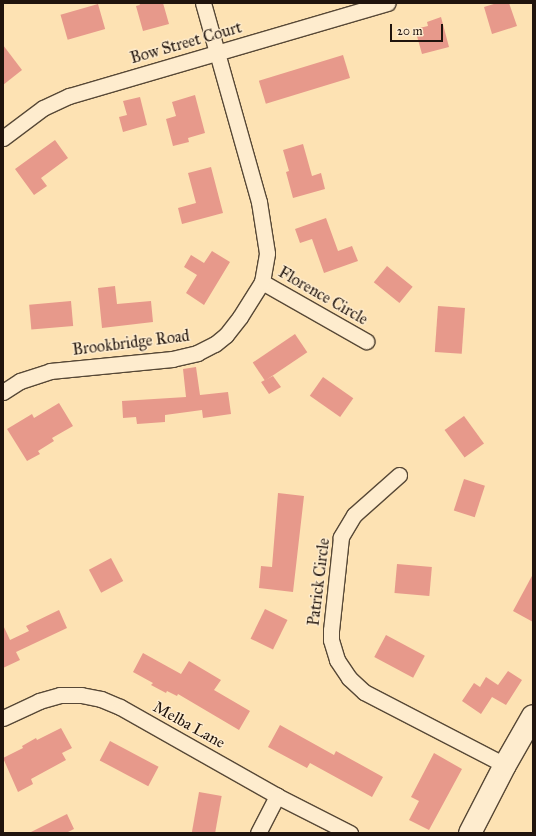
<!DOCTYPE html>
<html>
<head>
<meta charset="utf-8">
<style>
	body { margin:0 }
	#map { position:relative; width:536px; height:836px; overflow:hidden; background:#fde2b3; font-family:"IM FELL Great Primer",serif }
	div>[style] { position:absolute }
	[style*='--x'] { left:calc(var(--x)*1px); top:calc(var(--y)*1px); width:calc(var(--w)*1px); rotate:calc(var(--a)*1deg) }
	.building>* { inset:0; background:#e7998b; transform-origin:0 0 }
	.roads { filter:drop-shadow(1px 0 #574836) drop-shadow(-1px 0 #574836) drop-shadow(0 1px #574836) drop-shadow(0 -1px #574836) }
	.street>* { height:15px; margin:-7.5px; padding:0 7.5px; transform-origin:7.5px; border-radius:7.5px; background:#feecce }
	.secondary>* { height:22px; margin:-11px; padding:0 11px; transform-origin:11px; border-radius:11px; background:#feecce }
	span { translate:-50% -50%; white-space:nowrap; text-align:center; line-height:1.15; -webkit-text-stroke:3px #feecce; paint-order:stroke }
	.street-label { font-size:16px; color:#20140d }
	.frame { position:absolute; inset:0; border:4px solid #20140d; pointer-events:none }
	.scale { position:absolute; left:390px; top:24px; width:53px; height:18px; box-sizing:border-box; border:2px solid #20140d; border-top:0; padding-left:5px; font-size:12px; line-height:14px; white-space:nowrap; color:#20140d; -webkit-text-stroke:3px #feecce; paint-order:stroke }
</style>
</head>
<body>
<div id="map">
	<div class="building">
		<i style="clip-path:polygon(139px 3px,163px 3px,169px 24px,143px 31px,136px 6px,140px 5px)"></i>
		<i style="clip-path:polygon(497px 3px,509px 3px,517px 26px,492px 34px,484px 7px)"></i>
		<i style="left:98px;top:4px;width:26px;height:39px;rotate:74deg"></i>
		<i style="clip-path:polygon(441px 17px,449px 47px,422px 54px,415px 29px,428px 26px,427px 22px)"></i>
		<i style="clip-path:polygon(3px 45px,22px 70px,3px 85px)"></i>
		<i style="left:343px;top:55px;width:24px;height:88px;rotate:73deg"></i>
		<i style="clip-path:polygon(195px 95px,205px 133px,188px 138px,189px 142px,173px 146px,166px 119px,176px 116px,172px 102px)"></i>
		<i style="clip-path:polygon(140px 97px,147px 125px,123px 132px,119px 117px,127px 115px,123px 101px)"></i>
		<i style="clip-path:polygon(55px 140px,68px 158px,41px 178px,47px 186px,34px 195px,15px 169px)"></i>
		<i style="clip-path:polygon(303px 144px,312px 176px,321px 173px,325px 189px,293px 198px,286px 172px,289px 171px,283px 150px)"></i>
		<i style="clip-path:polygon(211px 167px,223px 213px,182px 224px,178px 208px,196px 203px,188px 173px)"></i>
		<i style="clip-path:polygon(326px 218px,338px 251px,352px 246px,358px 261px,324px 273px,312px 239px,300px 243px,295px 229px)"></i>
		<i style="clip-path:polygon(212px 251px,230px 262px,204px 305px,186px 293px,197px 275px,184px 267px,191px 255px,204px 263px)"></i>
		<i style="left:387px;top:266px;width:33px;height:21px;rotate:39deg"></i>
		<i style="clip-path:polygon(115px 286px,117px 304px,151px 301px,153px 322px,102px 328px,98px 288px)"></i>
		<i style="left:71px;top:301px;width:25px;height:42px;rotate:85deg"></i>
		<i style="left:438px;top:306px;width:27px;height:46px;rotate:4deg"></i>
		<i style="left:295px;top:334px;width:22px;height:51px;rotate:56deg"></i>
		<i style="clip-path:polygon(196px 367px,200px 395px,228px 392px,231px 414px,203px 418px,202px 410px,165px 415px,165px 422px,137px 424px,136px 417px,123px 418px,122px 401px,186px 397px,183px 369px)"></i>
		<i style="clip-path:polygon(273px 376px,281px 387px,269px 394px,261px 382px)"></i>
		<i style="left:323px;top:377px;width:37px;height:23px;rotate:35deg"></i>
		<i style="clip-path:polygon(59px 403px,73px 426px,52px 438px,54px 441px,38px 451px,40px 454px,27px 461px,7px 429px,32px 414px,34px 418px)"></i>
		<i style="left:464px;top:416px;width:34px;height:24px;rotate:54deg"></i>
		<i style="left:464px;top:479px;width:22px;height:33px;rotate:18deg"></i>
		<i style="clip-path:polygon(278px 493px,304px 496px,293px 592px,259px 588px,261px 566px,272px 567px)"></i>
		<i style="left:111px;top:558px;width:26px;height:25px;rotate:62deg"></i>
		<i style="left:397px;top:564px;width:35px;height:29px;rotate:5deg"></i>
		<i style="clip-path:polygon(533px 574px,533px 622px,513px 611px)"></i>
		<i style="left:265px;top:609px;width:25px;height:33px;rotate:26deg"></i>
		<i style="clip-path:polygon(59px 610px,67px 628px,16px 652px,20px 660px,3px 668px,3px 625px,10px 640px,29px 631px,26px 626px)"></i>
		<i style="left:386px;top:635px;width:44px;height:25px;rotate:28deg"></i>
		<i style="clip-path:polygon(143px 653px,181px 674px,189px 661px,221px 680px,214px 690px,250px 711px,239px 730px,178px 694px,177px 696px,167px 691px,166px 693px,151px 685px,153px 683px,133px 672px)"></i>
		<i style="clip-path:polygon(508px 671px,522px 680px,506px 705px,492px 697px,481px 714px,462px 701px,474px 683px,480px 687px,486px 677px,498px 685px)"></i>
		<i style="clip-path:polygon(280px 725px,334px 755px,336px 751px,383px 777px,372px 797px,310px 763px,307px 768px,268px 747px)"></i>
		<i style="clip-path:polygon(61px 728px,72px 748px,62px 753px,66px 760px,31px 779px,33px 784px,18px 792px,3px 758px,23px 748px,22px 746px,36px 738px,37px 740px)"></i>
		<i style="left:110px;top:741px;width:55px;height:22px;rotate:28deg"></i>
		<i style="clip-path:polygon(434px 753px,462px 769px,429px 830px,409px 820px,419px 801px,411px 797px)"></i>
		<i style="left:199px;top:792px;width:23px;height:42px;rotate:10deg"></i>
		<i style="clip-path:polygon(67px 814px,74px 829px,66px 833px,29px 833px)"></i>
	</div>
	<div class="roads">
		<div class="street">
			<i style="--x:3;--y:138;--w:50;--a:-36.9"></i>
			<i style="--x:43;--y:108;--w:29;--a:-25"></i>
			<i style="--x:69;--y:96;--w:332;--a:-16.3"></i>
			<i style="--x:262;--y:282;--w:120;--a:29.6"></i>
			<i style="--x:3;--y:392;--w:20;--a:-33"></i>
			<i style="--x:20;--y:381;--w:32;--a:-18"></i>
			<i style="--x:50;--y:371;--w:123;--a:-5.6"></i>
			<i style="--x:172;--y:359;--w:26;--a:-13"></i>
			<i style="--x:197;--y:353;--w:20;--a:-27"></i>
			<i style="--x:215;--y:344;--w:14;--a:-39"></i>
			<i style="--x:226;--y:335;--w:23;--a:-52"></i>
			<i style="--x:240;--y:317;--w:41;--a:-57.8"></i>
			<i style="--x:262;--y:282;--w:29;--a:-80"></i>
			<i style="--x:267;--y:253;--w:52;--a:-98.9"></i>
			<i style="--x:259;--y:202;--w:207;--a:-105.7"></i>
			<i style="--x:399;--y:475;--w:60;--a:138.4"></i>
			<i style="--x:354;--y:515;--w:26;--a:121"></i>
			<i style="--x:341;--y:537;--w:94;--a:96.1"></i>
			<i style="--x:331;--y:630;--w:10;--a:90"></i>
			<i style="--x:331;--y:640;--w:21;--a:73"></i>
			<i style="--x:337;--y:660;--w:22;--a:56"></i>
			<i style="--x:349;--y:678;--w:21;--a:43"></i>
			<i style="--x:364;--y:692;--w:159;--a:27.4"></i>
			<i style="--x:3;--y:718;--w:40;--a:-25"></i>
			<i style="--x:39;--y:701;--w:22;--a:-16"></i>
			<i style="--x:60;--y:695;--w:21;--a:0"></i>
			<i style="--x:81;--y:695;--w:20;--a:11"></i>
			<i style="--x:101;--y:699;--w:21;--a:23"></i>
			<i style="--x:120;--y:707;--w:180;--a:29.5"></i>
			<i style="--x:277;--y:796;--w:82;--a:26.9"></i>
			<i style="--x:258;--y:833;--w:42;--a:-62.8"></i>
		</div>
		<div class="secondary">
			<i style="--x:470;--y:833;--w:76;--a:-62.8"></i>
			<i style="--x:505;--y:765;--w:56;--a:-60.3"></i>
		</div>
	</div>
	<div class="street-label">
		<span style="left:186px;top:43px;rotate:-16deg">Bow Street Court</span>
		<span style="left:323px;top:296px;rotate:30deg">Florence Circle</span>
		<span style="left:131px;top:343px;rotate:-7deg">Brookbridge Road</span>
		<span style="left:319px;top:582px;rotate:-83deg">Patrick Circle</span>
		<span style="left:189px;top:725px;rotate:29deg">Melba Lane</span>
	</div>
	<div class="frame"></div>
	<div class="scale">20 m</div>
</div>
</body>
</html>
